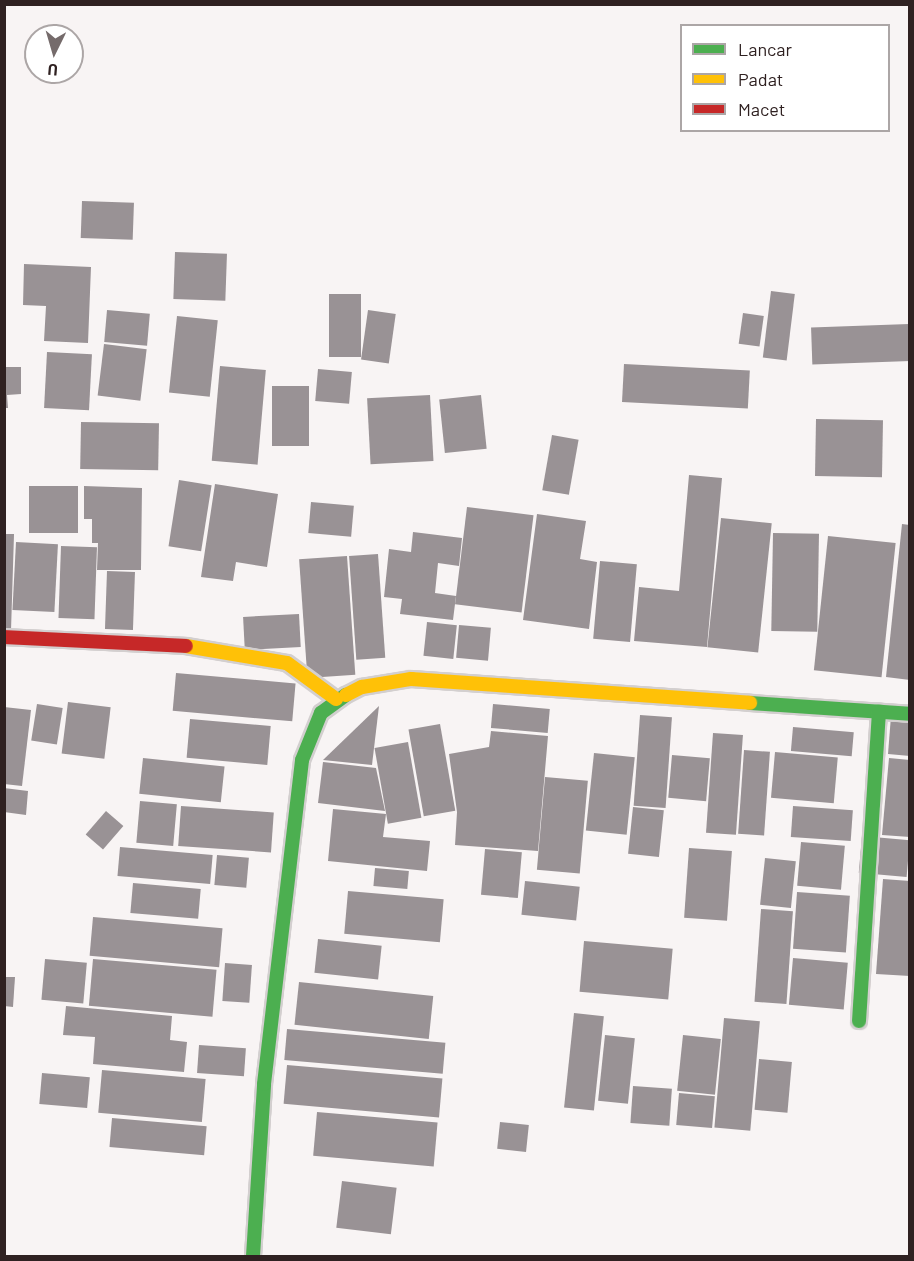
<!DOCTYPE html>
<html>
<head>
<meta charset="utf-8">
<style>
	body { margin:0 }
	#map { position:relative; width:914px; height:1261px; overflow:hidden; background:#f8f4f4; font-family:Barlow,sans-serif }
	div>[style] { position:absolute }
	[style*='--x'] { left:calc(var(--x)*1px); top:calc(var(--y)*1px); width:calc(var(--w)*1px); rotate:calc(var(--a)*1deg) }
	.building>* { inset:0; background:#999295; transform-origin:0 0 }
	.roads { filter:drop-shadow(2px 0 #d3cfcf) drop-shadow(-2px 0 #d3cfcf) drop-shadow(0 2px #d3cfcf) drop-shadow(0 -2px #d3cfcf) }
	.fast>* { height:14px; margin:-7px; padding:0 7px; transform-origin:7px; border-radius:7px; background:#4caf50 }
	.slow>* { height:14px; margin:-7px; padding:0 7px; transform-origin:7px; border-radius:7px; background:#ffc107 }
	.jam>* { height:14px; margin:-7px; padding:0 7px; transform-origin:7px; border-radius:7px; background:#c62828 }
	span { translate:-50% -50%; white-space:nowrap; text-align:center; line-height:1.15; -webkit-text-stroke:6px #fff; paint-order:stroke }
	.frame { position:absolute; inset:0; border:6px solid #2f2121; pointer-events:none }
	.legend { position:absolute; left:680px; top:24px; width:210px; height:108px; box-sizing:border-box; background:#fff; border:2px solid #aca6a6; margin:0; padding:8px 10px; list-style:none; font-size:18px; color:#2f2121 }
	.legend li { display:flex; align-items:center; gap:12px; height:30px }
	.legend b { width:30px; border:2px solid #aca6a6 }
	.north { position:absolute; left:24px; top:24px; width:60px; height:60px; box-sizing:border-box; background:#fff; border:2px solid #aca6a6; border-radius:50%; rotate:185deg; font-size:16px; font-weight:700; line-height:24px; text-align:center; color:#2f2121 }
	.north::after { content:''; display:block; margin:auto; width:21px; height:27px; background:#756b6b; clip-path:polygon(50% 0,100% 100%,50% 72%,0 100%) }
</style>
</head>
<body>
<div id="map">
	<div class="building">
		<i style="left:82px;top:201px;width:52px;height:37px;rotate:2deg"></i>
		<i style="left:175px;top:252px;width:52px;height:47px;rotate:2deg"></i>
		<i style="clip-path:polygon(24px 264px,91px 267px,88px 343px,44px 341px,46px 306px,23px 305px)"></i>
		<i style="left:771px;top:291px;width:24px;height:67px;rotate:7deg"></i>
		<i style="left:361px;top:294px;width:63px;height:32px;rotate:90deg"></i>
		<i style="left:107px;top:310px;width:43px;height:32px;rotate:5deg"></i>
		<i style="left:368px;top:310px;width:28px;height:50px;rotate:8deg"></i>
		<i style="left:743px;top:313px;width:21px;height:31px;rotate:8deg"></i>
		<i style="left:177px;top:316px;width:41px;height:77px;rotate:6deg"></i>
		<i style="left:909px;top:324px;width:37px;height:98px;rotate:88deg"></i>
		<i style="left:104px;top:344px;width:43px;height:52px;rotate:7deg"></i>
		<i style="left:47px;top:352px;width:45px;height:56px;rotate:3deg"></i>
		<i style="left:624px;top:364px;width:126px;height:38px;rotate:3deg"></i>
		<i style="left:220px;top:366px;width:46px;height:95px;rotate:5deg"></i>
		<i style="clip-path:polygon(4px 367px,21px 367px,21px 394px,7px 395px,8px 408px,4px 408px)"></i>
		<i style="left:318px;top:369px;width:34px;height:32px;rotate:5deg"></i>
		<i style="left:272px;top:386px;width:37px;height:60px"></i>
		<i style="left:430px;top:395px;width:66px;height:63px;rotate:87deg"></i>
		<i style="left:481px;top:395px;width:54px;height:42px;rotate:84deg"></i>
		<i style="left:816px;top:419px;width:67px;height:57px;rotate:1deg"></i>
		<i style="left:81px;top:422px;width:78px;height:47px;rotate:1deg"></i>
		<i style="left:552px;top:435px;width:27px;height:56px;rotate:10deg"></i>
		<i style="clip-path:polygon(689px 475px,722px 478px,707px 647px,634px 641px,639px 587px,679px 591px)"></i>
		<i style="left:179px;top:480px;width:33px;height:67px;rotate:9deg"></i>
		<i style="clip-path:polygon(215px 484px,278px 494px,267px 567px,236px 562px,233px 581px,201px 577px)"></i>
		<i style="left:29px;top:486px;width:49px;height:47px"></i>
		<i style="clip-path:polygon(84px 486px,142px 488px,141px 570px,97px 570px,98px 543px,92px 543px,92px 519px,84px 519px)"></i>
		<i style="left:311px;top:502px;width:43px;height:31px;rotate:5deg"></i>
		<i style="left:467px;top:507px;width:67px;height:98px;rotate:7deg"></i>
		<i style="clip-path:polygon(537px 514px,586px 521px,580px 559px,597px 562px,589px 629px,523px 620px)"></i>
		<i style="left:721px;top:518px;width:51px;height:130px;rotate:6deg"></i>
		<i style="clip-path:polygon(902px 524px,910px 525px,910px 680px,886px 677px)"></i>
		<i style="clip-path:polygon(413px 532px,462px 538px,459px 566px,438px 563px,435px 593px,456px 596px,453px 620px,400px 614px,402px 599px,384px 597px,389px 549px,411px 552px)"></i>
		<i style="left:773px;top:533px;width:46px;height:98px;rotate:1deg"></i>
		<i style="clip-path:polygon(4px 534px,14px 534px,11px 630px,4px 629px)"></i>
		<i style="left:828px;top:536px;width:68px;height:135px;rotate:6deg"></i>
		<i style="left:16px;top:542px;width:42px;height:68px;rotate:3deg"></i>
		<i style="left:61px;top:546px;width:36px;height:72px;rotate:2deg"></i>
		<i style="left:378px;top:554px;width:104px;height:29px;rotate:86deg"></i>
		<i style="left:347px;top:556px;width:119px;height:48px;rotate:86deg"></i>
		<i style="left:600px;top:561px;width:37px;height:78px;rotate:5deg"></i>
		<i style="left:107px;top:571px;width:28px;height:58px;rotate:2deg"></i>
		<i style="left:299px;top:614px;width:33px;height:56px;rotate:87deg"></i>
		<i style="left:427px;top:622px;width:30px;height:34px;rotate:6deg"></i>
		<i style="left:459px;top:625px;width:32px;height:33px;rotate:5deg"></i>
		<i style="left:176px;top:673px;width:120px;height:38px;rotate:5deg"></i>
		<i style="left:68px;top:702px;width:43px;height:52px;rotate:7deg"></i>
		<i style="left:37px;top:704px;width:26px;height:37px;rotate:9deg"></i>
		<i style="left:493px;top:704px;width:57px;height:24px;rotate:5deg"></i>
		<i style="clip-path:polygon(379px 706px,372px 765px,323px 760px)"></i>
		<i style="clip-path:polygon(4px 707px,31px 710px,22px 786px,4px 784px)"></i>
		<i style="left:640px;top:715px;width:32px;height:91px;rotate:4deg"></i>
		<i style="clip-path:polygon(891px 716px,910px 718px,910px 756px,888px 754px)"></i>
		<i style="left:190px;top:719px;width:81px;height:39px;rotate:5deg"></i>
		<i style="left:440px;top:724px;width:88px;height:32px;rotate:80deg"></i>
		<i style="left:793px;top:727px;width:61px;height:24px;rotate:5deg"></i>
		<i style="clip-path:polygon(491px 731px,548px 736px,538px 851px,455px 845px,457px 812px,449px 754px,489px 747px)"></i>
		<i style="left:713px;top:733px;width:30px;height:100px;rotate:4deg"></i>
		<i style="left:408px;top:742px;width:77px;height:34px;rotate:80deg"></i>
		<i style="left:744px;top:750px;width:26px;height:84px;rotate:4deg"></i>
		<i style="left:775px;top:752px;width:63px;height:46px;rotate:5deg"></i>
		<i style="left:594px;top:753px;width:41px;height:78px;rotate:6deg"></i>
		<i style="left:672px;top:755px;width:38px;height:43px;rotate:5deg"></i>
		<i style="left:143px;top:758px;width:82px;height:36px;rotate:6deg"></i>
		<i style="clip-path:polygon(889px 758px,910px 760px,910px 837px,882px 835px)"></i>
		<i style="clip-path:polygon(323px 762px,376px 768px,385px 811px,318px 803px)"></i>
		<i style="left:545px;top:777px;width:43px;height:93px;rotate:5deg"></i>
		<i style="clip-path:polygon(4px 788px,28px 791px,26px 815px,4px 812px)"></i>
		<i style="left:140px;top:801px;width:37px;height:42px;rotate:5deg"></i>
		<i style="left:181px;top:806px;width:93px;height:40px;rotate:4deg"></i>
		<i style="left:793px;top:806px;width:60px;height:31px;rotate:4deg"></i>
		<i style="left:633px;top:807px;width:31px;height:47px;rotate:6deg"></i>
		<i style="clip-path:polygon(333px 809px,386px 814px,383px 837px,430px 841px,427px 871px,328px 861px)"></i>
		<i style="left:106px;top:811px;width:23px;height:31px;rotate:41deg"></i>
		<i style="left:862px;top:836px;width:48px;height:37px;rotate:5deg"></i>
		<i style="left:801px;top:842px;width:44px;height:44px;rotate:5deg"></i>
		<i style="left:120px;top:847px;width:93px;height:29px;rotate:5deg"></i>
		<i style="left:689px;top:848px;width:43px;height:70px;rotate:4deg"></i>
		<i style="left:485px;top:849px;width:37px;height:46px;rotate:5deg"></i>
		<i style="left:217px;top:855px;width:32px;height:30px;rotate:5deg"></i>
		<i style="left:765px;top:858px;width:31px;height:47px;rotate:6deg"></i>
		<i style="left:375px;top:868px;width:34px;height:18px;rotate:5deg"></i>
		<i style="clip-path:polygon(883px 879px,910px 881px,910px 976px,876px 974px)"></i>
		<i style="left:525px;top:881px;width:55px;height:34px;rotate:6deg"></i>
		<i style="left:133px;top:883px;width:68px;height:30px;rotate:5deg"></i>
		<i style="left:348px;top:891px;width:96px;height:43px;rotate:5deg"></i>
		<i style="left:797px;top:892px;width:53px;height:57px;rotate:4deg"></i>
		<i style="left:761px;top:909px;width:32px;height:93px;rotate:4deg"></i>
		<i style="left:93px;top:917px;width:130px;height:39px;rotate:5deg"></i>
		<i style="left:318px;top:939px;width:64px;height:34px;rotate:6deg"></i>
		<i style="left:584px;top:941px;width:89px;height:51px;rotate:5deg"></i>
		<i style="left:793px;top:958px;width:55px;height:47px;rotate:5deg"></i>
		<i style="left:45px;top:959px;width:42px;height:41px;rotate:5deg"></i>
		<i style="left:93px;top:959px;width:124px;height:47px;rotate:5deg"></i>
		<i style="left:225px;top:963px;width:27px;height:38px;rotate:4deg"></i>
		<i style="clip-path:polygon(4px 977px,15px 977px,13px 1007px,4px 1006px)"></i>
		<i style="left:299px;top:982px;width:135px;height:43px;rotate:6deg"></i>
		<i style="clip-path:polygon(66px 1006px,172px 1016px,170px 1040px,187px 1042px,184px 1072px,93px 1064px,95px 1037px,63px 1035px)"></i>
		<i style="left:574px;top:1013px;width:30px;height:95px;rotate:6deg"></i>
		<i style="left:724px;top:1018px;width:36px;height:110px;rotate:5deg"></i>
		<i style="left:287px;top:1029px;width:159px;height:31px;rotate:5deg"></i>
		<i style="left:605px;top:1035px;width:30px;height:66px;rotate:6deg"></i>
		<i style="left:683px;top:1035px;width:38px;height:56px;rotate:6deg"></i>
		<i style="left:199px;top:1045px;width:47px;height:28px;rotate:4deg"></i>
		<i style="left:759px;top:1059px;width:33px;height:51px;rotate:5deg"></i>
		<i style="left:287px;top:1065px;width:156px;height:39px;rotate:5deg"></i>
		<i style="left:102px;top:1070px;width:104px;height:43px;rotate:5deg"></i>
		<i style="left:42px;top:1073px;width:48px;height:31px;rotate:5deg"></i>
		<i style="left:633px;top:1086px;width:39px;height:37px;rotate:4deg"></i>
		<i style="left:679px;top:1093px;width:36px;height:32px;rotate:5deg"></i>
		<i style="left:317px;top:1112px;width:121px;height:44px;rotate:5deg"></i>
		<i style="left:112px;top:1118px;width:95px;height:29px;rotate:5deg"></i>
		<i style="left:500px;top:1122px;width:29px;height:27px;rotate:6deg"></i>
		<i style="left:342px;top:1181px;width:55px;height:47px;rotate:7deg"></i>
	</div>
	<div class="roads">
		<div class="fast">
			<i style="--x:750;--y:703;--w:160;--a:3.9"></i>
			<i style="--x:859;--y:1021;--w:310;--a:-86.3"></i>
			<i style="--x:253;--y:1256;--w:172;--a:-86.3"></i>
			<i style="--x:264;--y:1084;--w:326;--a:-83.3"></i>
			<i style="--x:302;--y:760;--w:51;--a:-68"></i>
			<i style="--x:321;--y:713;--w:31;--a:-36"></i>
		</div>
		<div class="slow">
			<i style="--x:186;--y:646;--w:102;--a:9.6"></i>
			<i style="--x:287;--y:663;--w:61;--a:36.3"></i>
			<i style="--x:346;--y:695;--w:18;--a:-27"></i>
			<i style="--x:362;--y:687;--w:50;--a:-9.3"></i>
			<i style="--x:411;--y:679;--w:340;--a:4"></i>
		</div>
		<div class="jam">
			<i style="--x:4;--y:637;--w:182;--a:2.8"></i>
		</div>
	</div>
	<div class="frame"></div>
	<ul class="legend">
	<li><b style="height:8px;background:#4caf50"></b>Lancar</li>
	<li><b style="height:8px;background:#ffc107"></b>Padat</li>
	<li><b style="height:8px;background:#c62828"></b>Macet</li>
	</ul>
	<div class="north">U</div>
</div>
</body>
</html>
